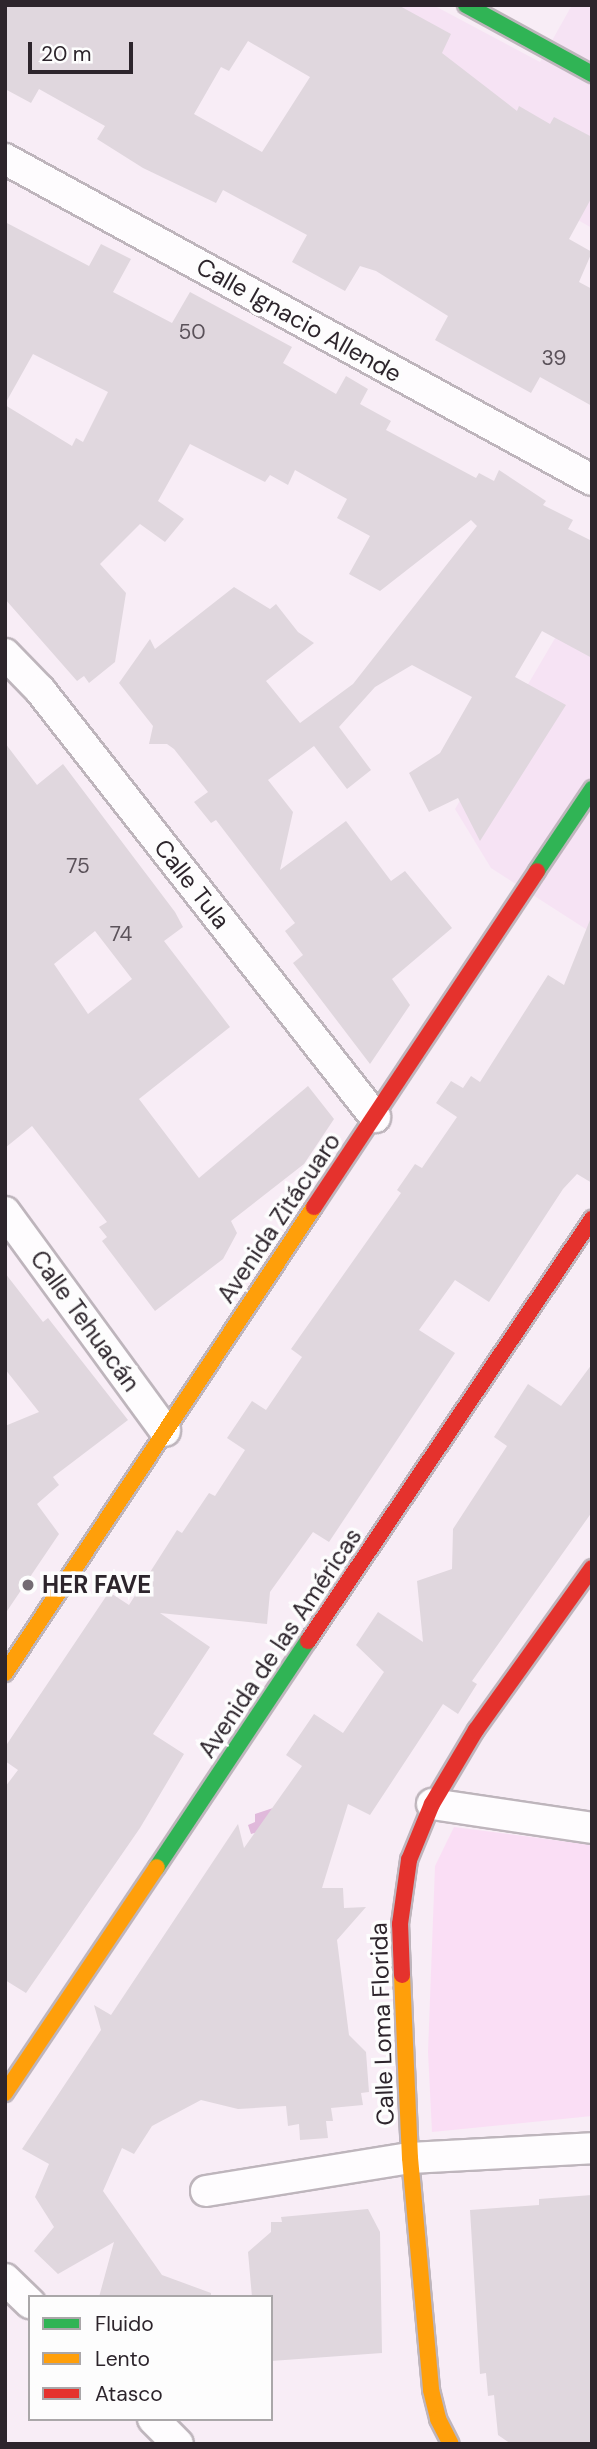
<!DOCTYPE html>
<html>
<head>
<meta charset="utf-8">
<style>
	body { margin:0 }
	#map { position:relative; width:597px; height:2449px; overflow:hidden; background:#f8edf6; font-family:"DM Sans",sans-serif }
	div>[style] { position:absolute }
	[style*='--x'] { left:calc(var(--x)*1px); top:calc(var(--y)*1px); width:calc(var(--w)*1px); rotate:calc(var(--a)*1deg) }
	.built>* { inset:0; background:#f6e3f4 }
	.green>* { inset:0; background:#fadef5 }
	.water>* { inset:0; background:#e0b9db }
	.building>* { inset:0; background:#e0d7de }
	.roads { filter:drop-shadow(2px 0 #beb5bc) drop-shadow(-2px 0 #beb5bc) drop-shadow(0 2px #beb5bc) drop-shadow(0 -2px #beb5bc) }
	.street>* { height:30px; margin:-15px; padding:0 15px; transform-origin:15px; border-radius:15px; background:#fefcfe }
	.fast>* { height:16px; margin:-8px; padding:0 8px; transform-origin:8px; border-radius:8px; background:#30b455 }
	.slow>* { height:16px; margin:-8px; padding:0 8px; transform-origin:8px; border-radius:8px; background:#ff9f0a }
	.jam>* { height:16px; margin:-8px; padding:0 8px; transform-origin:8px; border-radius:8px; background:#e5322d }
	.dots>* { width:19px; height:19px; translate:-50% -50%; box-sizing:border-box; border:4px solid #fdfdfd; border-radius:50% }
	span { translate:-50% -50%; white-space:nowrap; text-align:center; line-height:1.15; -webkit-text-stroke:7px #fdfdfd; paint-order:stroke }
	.number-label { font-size:21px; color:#5b525a }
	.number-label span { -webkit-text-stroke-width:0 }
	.street-label { font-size:24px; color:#2d252c }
	.poi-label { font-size:24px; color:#2d252c; font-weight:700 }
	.left { translate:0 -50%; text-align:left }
	.frame { position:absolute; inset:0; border:7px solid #2d252c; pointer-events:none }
	.legend { position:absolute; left:28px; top:2295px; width:245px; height:126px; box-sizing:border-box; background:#fdfdfd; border:2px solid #aaa7a9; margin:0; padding:9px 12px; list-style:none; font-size:21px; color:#2d252c }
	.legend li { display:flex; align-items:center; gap:14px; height:35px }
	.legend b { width:35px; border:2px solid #aaa7a9 }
	.scale { position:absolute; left:28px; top:42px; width:105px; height:32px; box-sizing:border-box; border:4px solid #2d252c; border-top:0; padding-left:9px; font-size:21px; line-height:24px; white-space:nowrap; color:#2d252c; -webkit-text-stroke:5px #fdfdfd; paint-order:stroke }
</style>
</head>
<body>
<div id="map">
	<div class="built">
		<i style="clip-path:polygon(197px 5px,433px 5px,540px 62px,572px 5px,592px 5px,592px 228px)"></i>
		<i style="clip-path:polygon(592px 575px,592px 933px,491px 868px,455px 809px)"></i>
	</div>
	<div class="green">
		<i style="clip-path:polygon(454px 1827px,592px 1845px,592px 2116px,432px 2132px,428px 2052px,435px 1866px)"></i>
	</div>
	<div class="water">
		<i style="clip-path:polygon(276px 1807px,258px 1832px,251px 1834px,248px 1825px,255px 1822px,255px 1814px)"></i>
	</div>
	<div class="building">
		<i style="clip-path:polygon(evenodd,5px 5px,398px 5px,451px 34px,442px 53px,517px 111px,519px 106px,550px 124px,554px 117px,592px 137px,592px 197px,569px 239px,592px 252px,579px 282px,592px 289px,592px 406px,540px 377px,531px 393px,435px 340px,448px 316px,376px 271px,360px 266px,345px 291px,292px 262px,307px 235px,223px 190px,216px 203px,143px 168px,97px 139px,105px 126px,39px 89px,31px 103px,5px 89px,5px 5px,248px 41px,310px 77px,262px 152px,194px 114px,221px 67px,229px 71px,248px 41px)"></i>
		<i style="clip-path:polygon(5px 222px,89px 266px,101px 244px,131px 259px,113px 292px,172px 323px,190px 292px,292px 347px,283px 363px,336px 394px,346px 376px,368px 389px,360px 404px,391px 421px,386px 430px,476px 478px,479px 473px,494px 481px,499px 470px,546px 501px,543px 505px,573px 520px,568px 529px,592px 541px,592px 658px,542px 631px,515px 677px,566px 705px,480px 841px,458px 798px,429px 812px,409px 773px,440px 753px,472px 697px,412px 665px,375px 687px,339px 727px,371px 770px,347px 789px,314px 746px,268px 780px,293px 812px,280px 870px,346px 821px,391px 881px,405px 871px,452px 928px,392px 979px,410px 1005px,370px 1064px,293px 963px,303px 955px,285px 931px,295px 923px,216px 820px,211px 823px,194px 802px,208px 792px,174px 749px,167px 744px,149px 744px,153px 726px,119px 683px,150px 639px,155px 649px,234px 587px,270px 609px,276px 604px,298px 632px,314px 643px,266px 681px,300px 723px,353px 684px,477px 526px,471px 520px,380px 591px,349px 574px,370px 536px,337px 518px,347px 499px,295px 470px,288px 485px,270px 475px,265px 482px,190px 444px,158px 501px,184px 519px,165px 542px,140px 524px,100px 564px,126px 593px,115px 662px,89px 683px,84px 676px,77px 681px,5px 599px,5px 405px,72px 446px,76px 438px,83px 442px,108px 392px,33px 354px,5px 404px)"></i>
		<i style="clip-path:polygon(evenodd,5px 743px,37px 785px,63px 764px,175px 912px,183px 927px,164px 941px,230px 1027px,139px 1099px,199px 1178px,308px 1086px,334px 1119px,304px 1164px,231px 1221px,237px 1233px,223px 1259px,155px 1311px,102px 1241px,107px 1237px,99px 1227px,107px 1222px,32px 1126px,5px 1148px,5px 743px,95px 931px,132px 979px,88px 1014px,54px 964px,95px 931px)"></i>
		<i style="clip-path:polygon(590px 920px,592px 1183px,577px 1174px,563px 1189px,489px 1302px,455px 1280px,419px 1330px,455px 1353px,329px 1542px,313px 1532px,270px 1592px,267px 1624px,160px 1613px,210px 1647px,153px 1734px,184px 1754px,140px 1828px,26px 1993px,5px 1980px,5px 1787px,18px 1770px,5px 1761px,5px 1747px,109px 1592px,129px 1605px,177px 1530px,182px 1533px,209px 1493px,215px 1496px,245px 1450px,227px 1438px,252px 1401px,266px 1410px,302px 1357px,291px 1349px,401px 1193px,397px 1190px,415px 1164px,422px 1168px,457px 1117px,436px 1103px,451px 1081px,463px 1088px,471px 1076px,480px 1082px,548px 975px,564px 985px)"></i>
		<i style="clip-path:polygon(5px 1273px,43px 1322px,48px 1318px,128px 1420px,53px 1477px,59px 1485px,37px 1504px,59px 1534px,5px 1614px,5px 1426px,39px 1412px,5px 1369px)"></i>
		<i style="clip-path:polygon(592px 1364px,592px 1512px,472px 1681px,477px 1684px,458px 1714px,443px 1704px,370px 1815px,348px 1804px,322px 1888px,343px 1888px,344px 1908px,366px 1907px,337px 1940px,349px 2035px,366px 2052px,369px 2092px,361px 2093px,363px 2105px,331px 2108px,333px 2121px,326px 2121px,328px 2138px,300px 2140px,299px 2124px,288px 2126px,286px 2106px,238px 2109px,201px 2100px,152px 2126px,134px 2154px,122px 2148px,103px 2191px,162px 2275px,211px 2293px,211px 2297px,99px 2297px,114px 2242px,58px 2274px,34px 2251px,54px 2227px,35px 2197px,49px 2164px,22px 2149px,101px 2030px,94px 2005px,111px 2015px,238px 1824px,244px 1848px,302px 1766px,286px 1755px,314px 1714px,343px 1733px,384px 1672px,356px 1645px,378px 1612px,423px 1642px,417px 1581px,452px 1569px,453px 1529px,507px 1446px,494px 1437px,528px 1384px,561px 1406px)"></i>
		<i style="clip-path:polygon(592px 2195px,592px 2444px,511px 2444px,498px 2435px,494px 2395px,488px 2396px,486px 2373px,480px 2374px,470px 2210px,539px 2205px,539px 2199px)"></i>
		<i style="clip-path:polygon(368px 2209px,380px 2232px,382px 2353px,271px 2361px,271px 2297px,252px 2297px,248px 2252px,271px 2232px,271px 2222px,282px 2222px,281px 2217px)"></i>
	</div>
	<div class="roads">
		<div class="street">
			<i style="--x:5;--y:159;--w:669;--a:28.67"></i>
			<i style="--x:5;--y:654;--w:50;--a:45.8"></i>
			<i style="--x:40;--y:690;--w:543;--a:51.88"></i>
			<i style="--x:5;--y:1212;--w:271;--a:53.8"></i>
			<i style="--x:432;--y:1804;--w:162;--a:8.5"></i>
			<i style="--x:206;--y:2191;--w:207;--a:-9.2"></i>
			<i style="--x:410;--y:2158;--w:182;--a:-3.1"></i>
			<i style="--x:5;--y:2279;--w:35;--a:44"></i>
			<i style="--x:153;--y:2419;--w:35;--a:45"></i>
		</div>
		<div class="fast">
			<i style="--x:466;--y:5;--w:144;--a:28.7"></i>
			<i style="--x:537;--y:871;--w:99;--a:-56.1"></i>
			<i style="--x:157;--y:1867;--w:272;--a:-56.3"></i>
		</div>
		<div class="slow">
			<i style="--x:5;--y:1673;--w:559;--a:-56.45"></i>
			<i style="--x:402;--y:1975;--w:183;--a:87.5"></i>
			<i style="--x:410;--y:2158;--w:233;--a:84.8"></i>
			<i style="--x:431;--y:2390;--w:30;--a:76"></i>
			<i style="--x:438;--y:2419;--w:28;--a:63"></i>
			<i style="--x:5;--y:2093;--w:272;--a:-56.1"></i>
		</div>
		<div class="jam">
			<i style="--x:314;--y:1207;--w:403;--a:-56.4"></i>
			<i style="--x:308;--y:1641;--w:509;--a:-56.06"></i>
			<i style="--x:402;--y:1975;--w:51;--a:-92.2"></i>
			<i style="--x:400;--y:1924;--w:65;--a:-82"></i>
			<i style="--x:409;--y:1860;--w:61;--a:-67.7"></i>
			<i style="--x:432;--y:1804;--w:86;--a:-59.3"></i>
			<i style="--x:476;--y:1730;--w:199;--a:-54.4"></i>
		</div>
	</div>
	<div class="dots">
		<i style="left:28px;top:1585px;background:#746b73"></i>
	</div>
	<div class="number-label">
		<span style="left:192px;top:332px">50</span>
		<span style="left:554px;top:358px">39</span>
		<span style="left:78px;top:866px">75</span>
		<span style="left:121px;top:934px">74</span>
	</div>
	<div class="street-label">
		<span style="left:299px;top:320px;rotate:29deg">Calle Ignacio Allende</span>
		<span style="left:192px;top:884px;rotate:52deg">Calle Tula</span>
		<span style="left:279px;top:1218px;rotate:-56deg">Avenida Zitácuaro</span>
		<span style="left:85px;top:1321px;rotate:54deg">Calle Tehuacán</span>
		<span style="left:280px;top:1643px;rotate:-56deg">Avenida de las Américas</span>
		<span style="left:382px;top:2024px;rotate:-92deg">Calle Loma Florida</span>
	</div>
	<div class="poi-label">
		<span class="left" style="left:42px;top:1585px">HER FAVE</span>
	</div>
	<div class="frame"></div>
	<ul class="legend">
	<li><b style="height:9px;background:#30b455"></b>Fluido</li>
	<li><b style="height:9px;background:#ff9f0a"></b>Lento</li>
	<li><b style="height:9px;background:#e5322d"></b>Atasco</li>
	</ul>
	<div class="scale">20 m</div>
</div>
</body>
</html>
